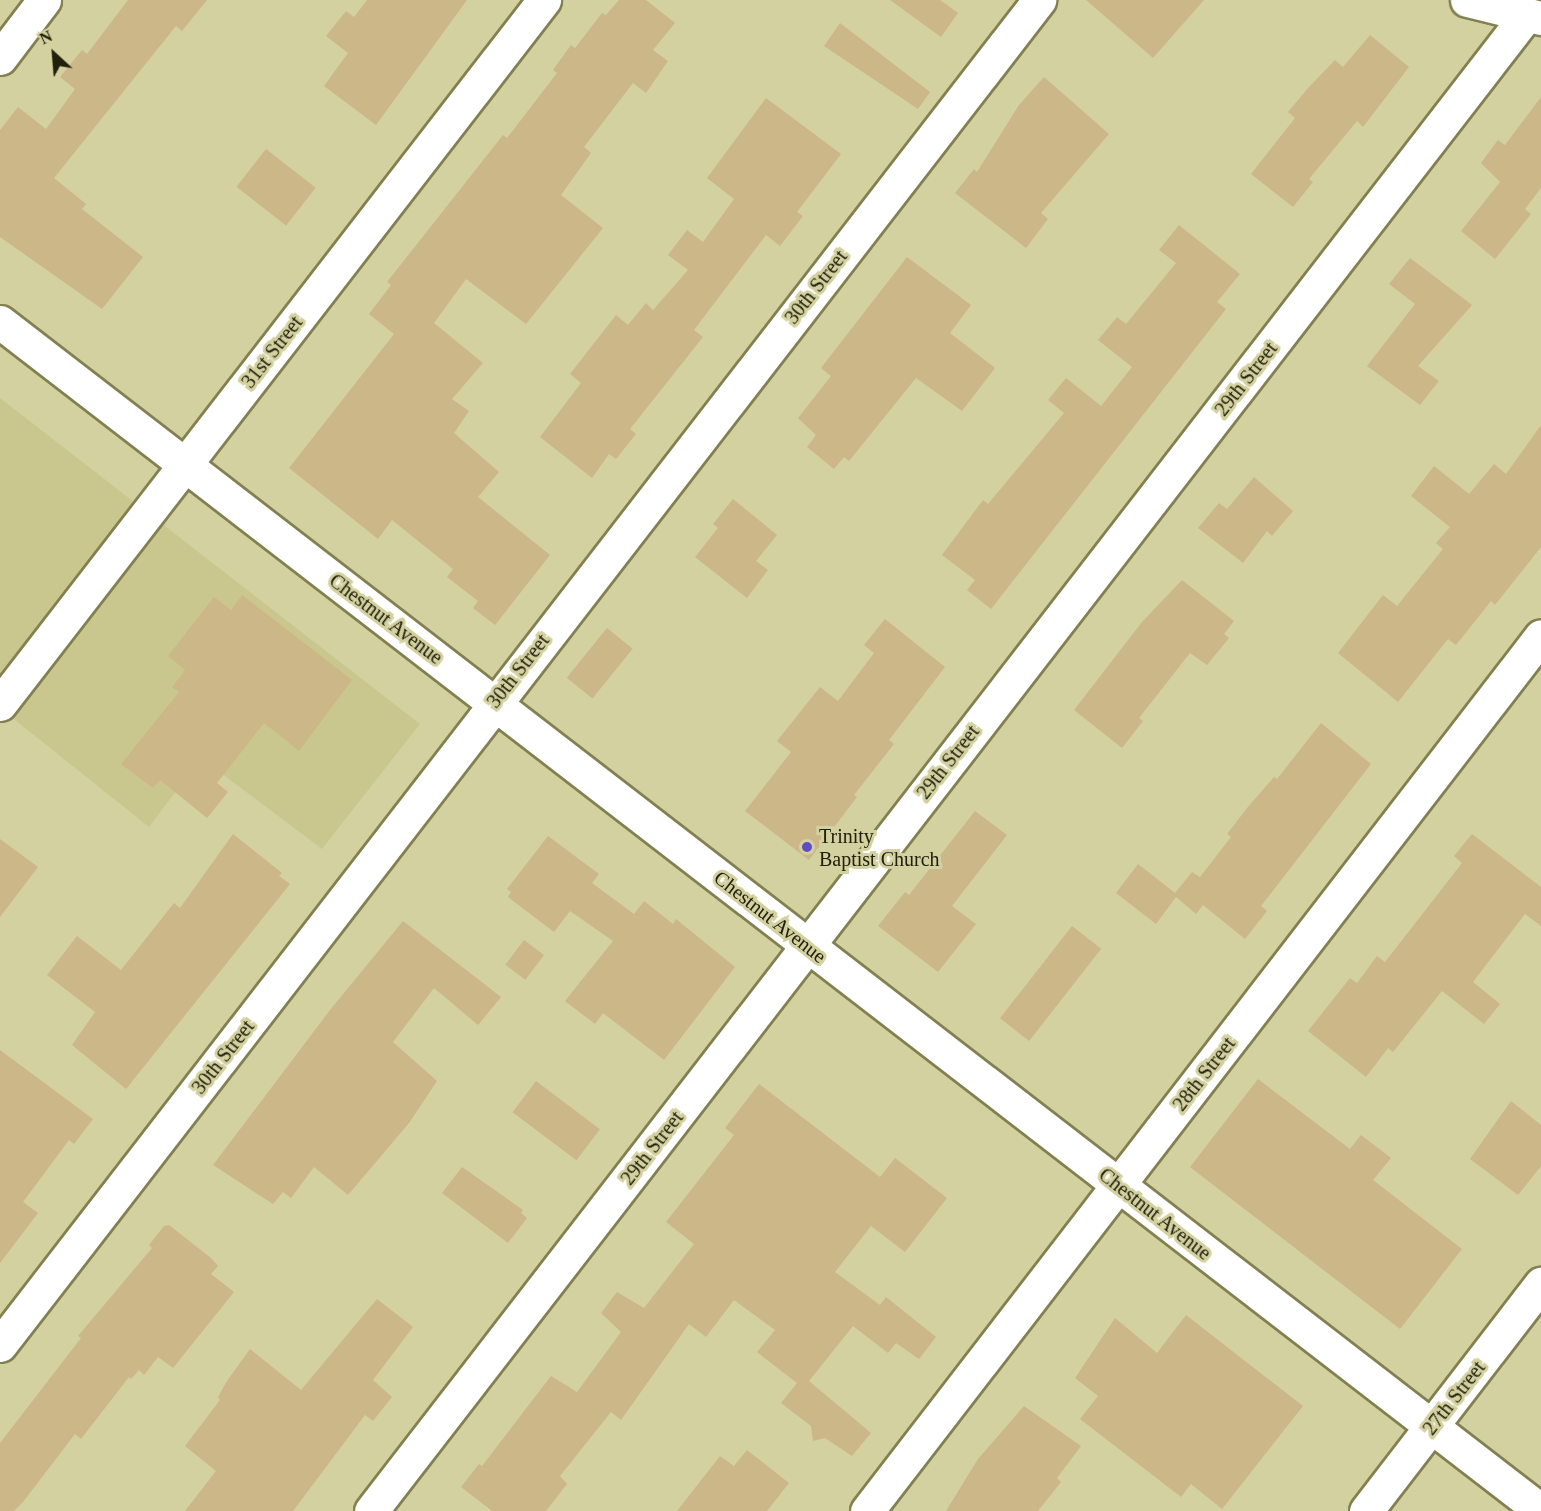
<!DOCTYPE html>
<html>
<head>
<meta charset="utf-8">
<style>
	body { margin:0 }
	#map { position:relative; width:1541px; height:1511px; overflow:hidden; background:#d3d19f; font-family:"Times New Roman",serif }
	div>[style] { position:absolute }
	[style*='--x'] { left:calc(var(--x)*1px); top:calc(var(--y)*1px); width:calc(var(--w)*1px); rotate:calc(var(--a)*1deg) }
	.built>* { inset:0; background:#cac78e }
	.building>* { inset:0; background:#ccb789; transform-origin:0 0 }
	.roads { filter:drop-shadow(2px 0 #828051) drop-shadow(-2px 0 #828051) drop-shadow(0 2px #828051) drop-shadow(0 -2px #828051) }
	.street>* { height:33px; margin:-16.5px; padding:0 16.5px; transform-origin:16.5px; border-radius:16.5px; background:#fff }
	.secondary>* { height:33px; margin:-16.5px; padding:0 16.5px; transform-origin:16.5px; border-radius:16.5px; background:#fff }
	.dots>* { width:16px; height:16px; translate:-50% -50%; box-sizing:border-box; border:3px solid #d3d19f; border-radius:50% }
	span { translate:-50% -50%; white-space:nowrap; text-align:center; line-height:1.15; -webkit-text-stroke:6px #d3d19f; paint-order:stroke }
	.street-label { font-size:20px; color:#21200d }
	.poi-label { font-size:20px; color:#21200d }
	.left { translate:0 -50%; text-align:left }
	.north { position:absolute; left:24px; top:24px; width:60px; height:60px; -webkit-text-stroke:4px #d3d19f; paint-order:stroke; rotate:334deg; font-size:16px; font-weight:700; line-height:24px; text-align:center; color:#21200d }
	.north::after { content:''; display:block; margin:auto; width:21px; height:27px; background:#21200d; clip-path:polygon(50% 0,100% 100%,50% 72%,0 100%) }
</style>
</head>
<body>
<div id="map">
	<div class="built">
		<i style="clip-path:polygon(0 398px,420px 724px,322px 849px,201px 758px,149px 827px,0 708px)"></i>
	</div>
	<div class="building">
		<i style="clip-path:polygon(128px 0,207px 0,182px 31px,176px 26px,54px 178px,86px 204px,82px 209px,143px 257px,102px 309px,0 237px,0 130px,18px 107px,46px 129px,75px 89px,60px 77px,82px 50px,87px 54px)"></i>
		<i style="clip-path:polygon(367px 0,467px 0,376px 125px,324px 86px,348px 53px,326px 36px,346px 11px,354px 17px)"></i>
		<i style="clip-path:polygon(619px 0,646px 0,675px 23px,653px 50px,668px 61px,646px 93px,633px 83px,584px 147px,591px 153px,561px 195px,603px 228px,526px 324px,466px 279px,434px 323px,483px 363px,452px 399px,469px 411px,454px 433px,499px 472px,478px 497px,550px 555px,495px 625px,473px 608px,478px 601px,447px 577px,453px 569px,392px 520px,378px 539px,289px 468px,394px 334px,369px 314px,391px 285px,387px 282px,503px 135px,507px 138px,557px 73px,553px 70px,571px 45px,575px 48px,602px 13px,606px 15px)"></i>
		<i style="clip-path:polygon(890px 0,940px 0,958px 13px,941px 37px)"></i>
		<i style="clip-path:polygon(1086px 0,1204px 0,1153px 58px)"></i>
		<i style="clip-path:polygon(840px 23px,930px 92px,918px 109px,824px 46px)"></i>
		<i style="clip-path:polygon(1370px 35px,1409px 67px,1363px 127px,1357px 121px,1309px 179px,1313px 182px,1293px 207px,1251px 174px,1295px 118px,1288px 112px,1309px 87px,1335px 60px,1343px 67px)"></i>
		<i style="clip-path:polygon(1044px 77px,1109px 134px,1041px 213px,1048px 219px,1026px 248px,955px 193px,974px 169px,977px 172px,1019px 105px)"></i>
		<i style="clip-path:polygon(1541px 97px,1541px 188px,1525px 209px,1531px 214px,1495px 259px,1461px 231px,1500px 182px,1481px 163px,1498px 140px,1505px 145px)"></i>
		<i style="clip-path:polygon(766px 98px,841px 154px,797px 212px,803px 216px,780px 246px,766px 235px,694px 330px,703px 337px,630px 429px,636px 434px,616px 459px,609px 454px,592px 478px,540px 437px,581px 383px,570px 374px,616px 315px,628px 325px,646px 303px,653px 310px,688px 270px,668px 255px,687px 230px,703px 242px,734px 199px,707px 178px)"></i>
		<i style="left:266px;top:149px;width:63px;height:48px;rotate:38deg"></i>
		<i style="clip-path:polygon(1179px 225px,1240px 274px,1217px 302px,1226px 309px,991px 609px,967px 590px,975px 580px,942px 555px,983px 500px,988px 504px,1064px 413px,1048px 400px,1066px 378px,1101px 406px,1132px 367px,1098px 340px,1117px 317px,1126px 324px,1176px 263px,1159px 250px)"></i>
		<i style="clip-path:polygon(907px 257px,971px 305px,950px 333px,995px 368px,962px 411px,916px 378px,849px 461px,844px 457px,834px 469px,807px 447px,816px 435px,798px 418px,831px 376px,821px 368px)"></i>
		<i style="clip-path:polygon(1410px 258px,1472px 305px,1418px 366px,1439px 381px,1420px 405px,1367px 366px,1415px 304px,1389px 284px)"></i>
		<i style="clip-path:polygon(1541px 425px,1541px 547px,1495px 605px,1491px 601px,1456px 645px,1448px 639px,1398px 702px,1338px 653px,1383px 595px,1397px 606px,1443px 549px,1436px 543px,1450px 527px,1411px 496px,1434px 466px,1469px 494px,1494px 464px,1506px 474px)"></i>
		<i style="clip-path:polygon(1254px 477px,1293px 511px,1272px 536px,1267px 531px,1243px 563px,1198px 528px,1219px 503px,1227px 509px)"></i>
		<i style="clip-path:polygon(733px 499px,777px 535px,756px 561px,768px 570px,747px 598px,695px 557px,718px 528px,713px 524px)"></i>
		<i style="clip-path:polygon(1182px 580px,1234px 621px,1224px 634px,1229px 638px,1207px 665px,1190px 653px,1139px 718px,1143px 721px,1122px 748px,1074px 710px,1142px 622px)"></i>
		<i style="clip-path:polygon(242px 595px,352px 680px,299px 751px,264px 723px,217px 783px,228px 792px,207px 818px,160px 780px,153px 788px,121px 764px,179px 692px,172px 687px,185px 670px,168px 656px,214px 597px,231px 610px)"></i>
		<i style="clip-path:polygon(885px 619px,945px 667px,889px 740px,894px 744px,854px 795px,857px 797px,809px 860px,745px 811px,791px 752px,777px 741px,820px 687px,838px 701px,874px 653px,864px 645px)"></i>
		<i style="left:607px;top:628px;width:33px;height:64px;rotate:39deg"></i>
		<i style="clip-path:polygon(1321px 723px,1371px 764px,1261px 906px,1267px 911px,1245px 939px,1203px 905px,1196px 914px,1176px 897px,1156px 924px,1116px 893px,1138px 864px,1175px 893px,1192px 872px,1200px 877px,1231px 837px,1227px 834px,1247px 808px,1274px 777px,1277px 779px)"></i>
		<i style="clip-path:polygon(975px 811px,1007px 835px,952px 906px,976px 924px,938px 972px,878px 926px,905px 892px,909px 895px)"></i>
		<i style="clip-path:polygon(233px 834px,282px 873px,279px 876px,290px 884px,126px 1089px,72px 1045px,95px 1012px,47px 975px,77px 936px,121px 970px,174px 903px,180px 908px)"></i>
		<i style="clip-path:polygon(1472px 834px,1541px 887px,1541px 926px,1525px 914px,1473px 982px,1500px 1004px,1484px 1024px,1442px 991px,1393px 1052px,1388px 1048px,1366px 1077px,1308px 1031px,1350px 978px,1357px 983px,1377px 956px,1385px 962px,1462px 863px,1454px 856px)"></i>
		<i style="clip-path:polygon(548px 836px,599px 874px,592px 883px,634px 914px,644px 901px,673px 924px,676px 919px,735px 967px,664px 1060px,603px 1013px,595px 1024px,565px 1001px,613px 941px,570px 911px,554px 932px,508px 897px,511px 892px,507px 889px)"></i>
		<i style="clip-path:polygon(0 839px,38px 867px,0 917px)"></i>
		<i style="clip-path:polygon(403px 921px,501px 997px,478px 1025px,434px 988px,393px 1042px,437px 1081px,409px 1123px,348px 1195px,314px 1167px,291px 1198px,283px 1192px,273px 1204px,213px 1165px,330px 1010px)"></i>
		<i style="left:1072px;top:926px;width:37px;height:117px;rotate:38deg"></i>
		<i style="left:524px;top:940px;width:25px;height:31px;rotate:37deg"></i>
		<i style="clip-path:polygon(0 1050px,93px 1119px,74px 1144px,69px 1140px,23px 1202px,38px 1213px,0 1263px)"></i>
		<i style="clip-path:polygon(1258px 1079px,1350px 1149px,1361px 1135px,1391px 1158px,1373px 1180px,1462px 1249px,1400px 1329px,1190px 1167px)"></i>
		<i style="left:536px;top:1081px;width:80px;height:39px;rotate:37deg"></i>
		<i style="clip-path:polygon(759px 1084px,880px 1177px,895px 1158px,947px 1198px,905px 1252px,871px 1226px,835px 1272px,880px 1305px,886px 1297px,936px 1337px,919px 1359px,896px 1343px,888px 1353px,853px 1326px,809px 1381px,871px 1433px,852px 1456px,825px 1438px,813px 1441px,811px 1426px,781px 1403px,797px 1383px,757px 1352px,775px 1330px,734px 1300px,706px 1337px,689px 1324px,621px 1420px,611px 1412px,560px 1476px,567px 1484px,546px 1511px,492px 1511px,461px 1487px,479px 1464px,482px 1466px,551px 1376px,577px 1392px,621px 1332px,601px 1313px,617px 1292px,644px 1308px,694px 1244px,666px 1222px,734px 1135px,725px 1128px)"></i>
		<i style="clip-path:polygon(1511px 1101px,1541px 1125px,1541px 1166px,1518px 1195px,1470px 1159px)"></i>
		<i style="clip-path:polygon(462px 1167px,523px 1210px,521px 1213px,527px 1218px,508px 1243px,442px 1193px)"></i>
		<i style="clip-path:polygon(169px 1225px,211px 1258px,218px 1266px,211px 1274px,234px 1292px,173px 1368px,158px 1357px,144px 1375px,139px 1370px,131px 1379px,129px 1377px,81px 1439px,75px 1434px,23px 1502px,14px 1511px,0 1511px,0 1443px,81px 1338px,78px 1336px,152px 1248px,149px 1245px,164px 1226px)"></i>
		<i style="clip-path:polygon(377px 1299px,413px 1327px,373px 1380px,392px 1397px,373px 1421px,365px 1415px,293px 1511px,185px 1511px,216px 1471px,185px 1446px,220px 1400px,218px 1397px,227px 1381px,250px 1349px,301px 1390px)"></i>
		<i style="clip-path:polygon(1186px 1315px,1303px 1406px,1222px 1509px,1191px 1484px,1181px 1497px,1080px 1419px,1098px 1396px,1075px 1378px,1115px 1318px,1157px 1353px)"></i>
		<i style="clip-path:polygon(1024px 1406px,1081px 1446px,1057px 1478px,1061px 1482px,1038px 1511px,946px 1511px,978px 1459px)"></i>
		<i style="clip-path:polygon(747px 1450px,789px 1483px,767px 1511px,677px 1511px,720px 1456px,734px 1466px)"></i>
	</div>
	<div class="roads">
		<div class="street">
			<i style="--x:1467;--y:0;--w:76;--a:13.7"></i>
			<i style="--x:0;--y:58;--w:73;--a:-52.8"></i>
			<i style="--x:0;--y:704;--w:890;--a:-52.31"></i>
			<i style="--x:0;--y:1345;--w:1700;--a:-52.31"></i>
			<i style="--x:371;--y:1511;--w:1891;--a:-52.32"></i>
		</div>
		<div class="secondary">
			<i style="--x:0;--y:322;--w:1946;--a:37.65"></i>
			<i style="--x:867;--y:1511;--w:1104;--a:-52.39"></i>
			<i style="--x:1366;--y:1511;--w:287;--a:-52.4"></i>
		</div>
	</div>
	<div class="dots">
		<i style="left:807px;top:847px;background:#604bc4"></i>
	</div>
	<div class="street-label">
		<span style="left:816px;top:287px;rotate:-52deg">30th Street</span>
		<span style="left:272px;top:352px;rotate:-52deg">31st Street</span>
		<span style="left:1246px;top:379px;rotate:-52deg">29th Street</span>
		<span style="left:386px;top:619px;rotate:37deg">Chestnut Avenue</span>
		<span style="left:518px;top:671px;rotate:-52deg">30th Street</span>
		<span style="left:948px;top:762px;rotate:-52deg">29th Street</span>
		<span style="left:770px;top:917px;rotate:38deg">Chestnut Avenue</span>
		<span style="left:223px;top:1057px;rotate:-52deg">30th Street</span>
		<span style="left:1204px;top:1074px;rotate:-52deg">28th Street</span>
		<span style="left:652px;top:1148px;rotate:-52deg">29th Street</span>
		<span style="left:1155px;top:1214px;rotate:38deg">Chestnut Avenue</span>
		<span style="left:1454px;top:1398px;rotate:-52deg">27th Street</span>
	</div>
	<div class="poi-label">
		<span class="left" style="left:819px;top:848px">Trinity<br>Baptist Church</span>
	</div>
	<div class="north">N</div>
</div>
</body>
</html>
